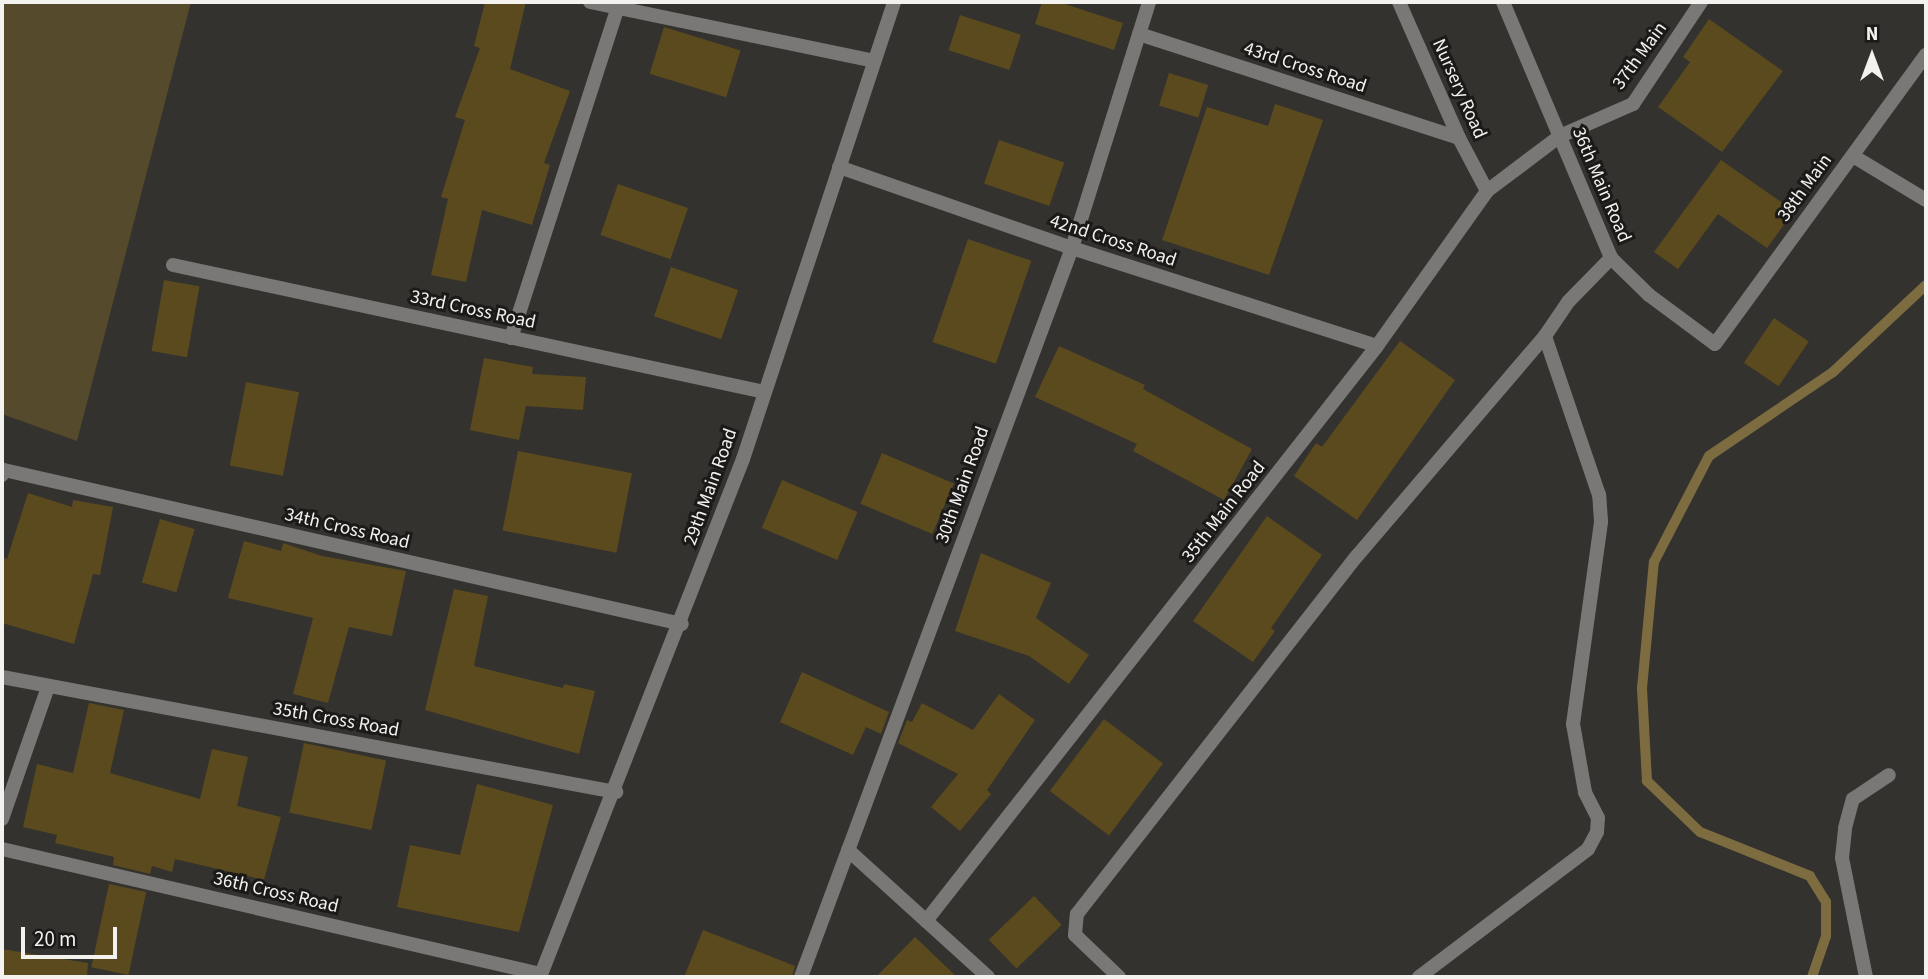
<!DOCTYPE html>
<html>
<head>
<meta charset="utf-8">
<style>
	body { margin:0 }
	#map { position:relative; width:1928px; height:979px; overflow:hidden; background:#33322e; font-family:"Source Sans 3",sans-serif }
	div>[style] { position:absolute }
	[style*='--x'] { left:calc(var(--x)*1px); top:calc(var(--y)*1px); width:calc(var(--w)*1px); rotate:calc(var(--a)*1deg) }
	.green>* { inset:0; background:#564a2c }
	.stream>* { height:10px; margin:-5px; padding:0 5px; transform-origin:5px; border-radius:5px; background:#7d6c3f }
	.building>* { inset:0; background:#5a4a1d; transform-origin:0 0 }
	.service>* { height:14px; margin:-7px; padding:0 7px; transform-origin:7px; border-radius:7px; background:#797876 }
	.minor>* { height:14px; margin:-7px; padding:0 7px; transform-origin:7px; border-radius:7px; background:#797876 }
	span { translate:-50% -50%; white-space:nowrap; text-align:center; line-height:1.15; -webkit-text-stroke:6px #1b1a18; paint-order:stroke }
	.street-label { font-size:19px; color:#f3f2ef }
	.frame { position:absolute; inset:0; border:4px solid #f3f2ef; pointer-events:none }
	.north { position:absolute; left:1837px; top:21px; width:70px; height:70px; -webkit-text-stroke:5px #1b1a18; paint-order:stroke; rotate:0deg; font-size:19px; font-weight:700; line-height:28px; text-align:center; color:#f3f2ef }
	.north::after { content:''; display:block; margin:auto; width:24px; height:32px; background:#f3f2ef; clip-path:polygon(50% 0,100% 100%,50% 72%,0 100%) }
	.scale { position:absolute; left:21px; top:927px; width:96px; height:32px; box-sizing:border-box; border:4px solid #f3f2ef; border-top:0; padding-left:9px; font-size:21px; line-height:24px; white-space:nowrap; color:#f3f2ef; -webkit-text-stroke:5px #1b1a18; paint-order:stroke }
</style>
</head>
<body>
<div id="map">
	<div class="green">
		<i style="clip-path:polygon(2px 2px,191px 2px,77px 441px,2px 414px)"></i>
	</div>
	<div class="stream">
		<i style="--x:1812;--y:977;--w:43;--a:-71.1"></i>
		<i style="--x:1826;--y:936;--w:34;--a:-90"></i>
		<i style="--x:1826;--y:902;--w:31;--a:-122"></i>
		<i style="--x:1810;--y:876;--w:118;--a:-158.2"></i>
		<i style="--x:1700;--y:832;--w:74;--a:-136.1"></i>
		<i style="--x:1647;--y:781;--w:93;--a:-93.1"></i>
		<i style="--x:1642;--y:688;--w:127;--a:-84.6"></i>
		<i style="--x:1654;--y:562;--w:119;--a:-62.6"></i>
		<i style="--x:1709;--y:456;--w:150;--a:-34.1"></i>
		<i style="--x:1833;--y:372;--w:127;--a:-43.1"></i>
	</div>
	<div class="building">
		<i style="clip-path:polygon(485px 2px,526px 2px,510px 69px,570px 91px,544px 163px,550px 165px,532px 225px,482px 210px,466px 282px,431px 275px,448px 199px,441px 197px,465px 120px,455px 117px,480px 48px,474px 46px)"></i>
		<i style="clip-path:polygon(1042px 2px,1059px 2px,1123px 23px,1114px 50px,1035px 24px)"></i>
		<i style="left:960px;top:15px;width:64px;height:37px;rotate:18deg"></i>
		<i style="clip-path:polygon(1709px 19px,1783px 71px,1722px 152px,1658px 107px,1690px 62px,1683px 57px)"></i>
		<i style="left:664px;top:27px;width:80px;height:49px;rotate:17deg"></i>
		<i style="left:1169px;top:73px;width:41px;height:34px;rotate:17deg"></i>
		<i style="clip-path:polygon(1275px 104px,1323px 120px,1269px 275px,1162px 240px,1207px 107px,1268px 126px)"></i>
		<i style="left:999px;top:140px;width:69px;height:46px;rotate:19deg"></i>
		<i style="clip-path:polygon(1721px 160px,1794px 211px,1767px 248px,1718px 214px,1678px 269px,1654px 252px)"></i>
		<i style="left:618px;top:184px;width:74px;height:54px;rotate:19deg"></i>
		<i style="left:968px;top:239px;width:67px;height:109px;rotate:19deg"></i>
		<i style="left:671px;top:267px;width:71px;height:52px;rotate:19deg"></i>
		<i style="left:164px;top:280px;width:36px;height:72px;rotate:10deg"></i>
		<i style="left:1774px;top:318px;width:42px;height:54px;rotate:34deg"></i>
		<i style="clip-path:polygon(1400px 341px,1455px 380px,1357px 520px,1294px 476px,1316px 443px,1322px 447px)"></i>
		<i style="clip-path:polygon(1059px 346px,1145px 385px,1143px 389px,1252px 449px,1224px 500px,1133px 451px,1137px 444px,1035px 397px)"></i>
		<i style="clip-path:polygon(484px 358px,533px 367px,532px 374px,586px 377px,583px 410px,526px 406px,519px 440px,470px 430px)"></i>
		<i style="left:246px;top:382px;width:54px;height:85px;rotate:11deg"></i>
		<i style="left:518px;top:451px;width:116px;height:81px;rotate:11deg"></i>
		<i style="left:882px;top:453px;width:78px;height:55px;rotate:23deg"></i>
		<i style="left:782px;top:480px;width:82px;height:52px;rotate:23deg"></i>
		<i style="clip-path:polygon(28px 493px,72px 507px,73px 500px,113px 507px,100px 575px,93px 574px,74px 644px,2px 623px,2px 557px,7px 559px)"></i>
		<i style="clip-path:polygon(1267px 516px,1322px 555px,1271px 628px,1275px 631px,1253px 662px,1193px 621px)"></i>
		<i style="left:160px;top:519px;width:36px;height:66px;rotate:16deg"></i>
		<i style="clip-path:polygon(244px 541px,281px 551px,283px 543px,322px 556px,406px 571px,392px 636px,349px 627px,328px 703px,293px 694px,313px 618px,228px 598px)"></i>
		<i style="clip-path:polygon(981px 553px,1051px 583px,1036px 618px,1089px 655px,1069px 684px,1029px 656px,955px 631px)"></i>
		<i style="clip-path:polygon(454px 589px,488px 596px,474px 666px,563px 688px,564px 684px,595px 691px,579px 754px,425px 710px)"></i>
		<i style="clip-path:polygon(802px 672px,889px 712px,881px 734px,866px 727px,853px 755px,780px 722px)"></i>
		<i style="clip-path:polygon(999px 694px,1035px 720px,987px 790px,991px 794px,960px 831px,931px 807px,958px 774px,898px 743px,907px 720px,912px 722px,922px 703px,973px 730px)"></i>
		<i style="clip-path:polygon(89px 703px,124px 710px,110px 773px,200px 799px,212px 749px,248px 757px,237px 806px,281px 817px,264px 880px,175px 859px,172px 872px,152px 866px,150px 874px,113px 865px,114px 857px,55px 843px,57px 835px,23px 827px,37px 764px,73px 773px)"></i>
		<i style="left:1104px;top:719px;width:74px;height:90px;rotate:37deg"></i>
		<i style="left:304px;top:743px;width:84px;height:71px;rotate:12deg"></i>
		<i style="clip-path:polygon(477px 784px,553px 805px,519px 932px,397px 907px,410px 845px,460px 855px)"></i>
		<i style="left:109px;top:884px;width:38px;height:85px;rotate:12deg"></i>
		<i style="left:1034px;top:896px;width:40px;height:63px;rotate:46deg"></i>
		<i style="clip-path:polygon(703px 930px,795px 966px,792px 977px,684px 977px)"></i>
		<i style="clip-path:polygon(915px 937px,957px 977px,876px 977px)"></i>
		<i style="clip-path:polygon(2px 949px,88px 963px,87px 977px,2px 977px)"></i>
	</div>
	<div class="service">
		<i style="--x:1866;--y:977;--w:121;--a:-101.4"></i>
		<i style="--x:1842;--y:858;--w:30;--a:-84"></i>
		<i style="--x:1845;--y:828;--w:30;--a:-75"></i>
		<i style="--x:1853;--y:799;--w:43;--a:-33.7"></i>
	</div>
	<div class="minor">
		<i style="--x:590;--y:2;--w:290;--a:11.7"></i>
		<i style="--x:1399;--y:2;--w:149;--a:66.2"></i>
		<i style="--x:1459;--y:138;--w:60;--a:62.2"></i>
		<i style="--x:1503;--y:2;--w:278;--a:67.1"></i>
		<i style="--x:1611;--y:258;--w:53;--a:44.2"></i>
		<i style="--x:1649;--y:295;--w:82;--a:36.6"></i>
		<i style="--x:1715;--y:344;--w:358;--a:-53.9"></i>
		<i style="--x:1139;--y:34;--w:336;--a:18"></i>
		<i style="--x:1853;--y:156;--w:85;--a:31.1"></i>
		<i style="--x:839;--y:167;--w:247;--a:19.2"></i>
		<i style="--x:1072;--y:248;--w:320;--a:17.8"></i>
		<i style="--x:173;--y:265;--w:605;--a:12.11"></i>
		<i style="--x:511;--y:338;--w:348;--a:-72.1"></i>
		<i style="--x:2;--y:475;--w:5;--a:-68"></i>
		<i style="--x:4;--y:470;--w:695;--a:12.8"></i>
		<i style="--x:2;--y:677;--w:625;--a:10.61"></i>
		<i style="--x:2;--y:819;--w:140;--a:-70.8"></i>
		<i style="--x:2;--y:849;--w:553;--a:13.06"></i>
		<i style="--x:848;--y:850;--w:189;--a:42.2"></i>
		<i style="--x:926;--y:921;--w:731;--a:-51.89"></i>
		<i style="--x:1377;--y:346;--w:190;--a:-54.6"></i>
		<i style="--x:1487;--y:191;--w:91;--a:-37"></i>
		<i style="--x:1560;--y:136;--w:80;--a:-23.7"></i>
		<i style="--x:1633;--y:104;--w:123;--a:-56.3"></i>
		<i style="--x:540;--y:977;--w:556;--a:-68.6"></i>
		<i style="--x:743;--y:459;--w:481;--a:-71.7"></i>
		<i style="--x:801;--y:977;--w:778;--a:-69.61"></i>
		<i style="--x:1072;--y:248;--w:258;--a:-72.6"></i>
		<i style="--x:1119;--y:977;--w:61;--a:-136.3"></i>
		<i style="--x:1075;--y:935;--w:21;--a:-85"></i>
		<i style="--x:1077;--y:914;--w:454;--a:-52"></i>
		<i style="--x:1357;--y:556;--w:289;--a:-49.5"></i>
		<i style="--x:1419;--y:977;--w:212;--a:-37.1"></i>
		<i style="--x:1588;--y:849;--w:19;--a:-62"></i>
		<i style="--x:1597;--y:832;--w:14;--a:-86"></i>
		<i style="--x:1598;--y:818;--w:29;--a:-117"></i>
		<i style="--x:1585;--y:792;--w:69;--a:-100"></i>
		<i style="--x:1573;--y:724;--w:205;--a:-82.1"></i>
		<i style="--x:1601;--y:521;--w:26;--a:-94"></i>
		<i style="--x:1599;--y:495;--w:168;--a:-108.8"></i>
		<i style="--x:1545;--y:336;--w:41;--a:-55.9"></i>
		<i style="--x:1568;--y:302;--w:62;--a:-45.7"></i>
	</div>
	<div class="street-label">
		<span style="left:1640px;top:56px;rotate:-54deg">37th Main</span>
		<span style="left:1305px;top:68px;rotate:18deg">43rd Cross Road</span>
		<span style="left:1459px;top:89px;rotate:66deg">Nursery Road</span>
		<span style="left:1601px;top:185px;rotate:67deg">36th Main Road</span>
		<span style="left:1805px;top:188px;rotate:-54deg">38th Main</span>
		<span style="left:1113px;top:241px;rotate:18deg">42nd Cross Road</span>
		<span style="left:473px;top:310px;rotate:12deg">33rd Cross Road</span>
		<span style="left:963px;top:485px;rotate:-70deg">30th Main Road</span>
		<span style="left:711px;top:487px;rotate:-70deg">29th Main Road</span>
		<span style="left:1224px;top:512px;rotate:-52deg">35th Main Road</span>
		<span style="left:347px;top:529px;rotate:13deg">34th Cross Road</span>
		<span style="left:336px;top:720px;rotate:10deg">35th Cross Road</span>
		<span style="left:276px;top:893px;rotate:13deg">36th Cross Road</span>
	</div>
	<div class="frame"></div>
	<div class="north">N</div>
	<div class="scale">20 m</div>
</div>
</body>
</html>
